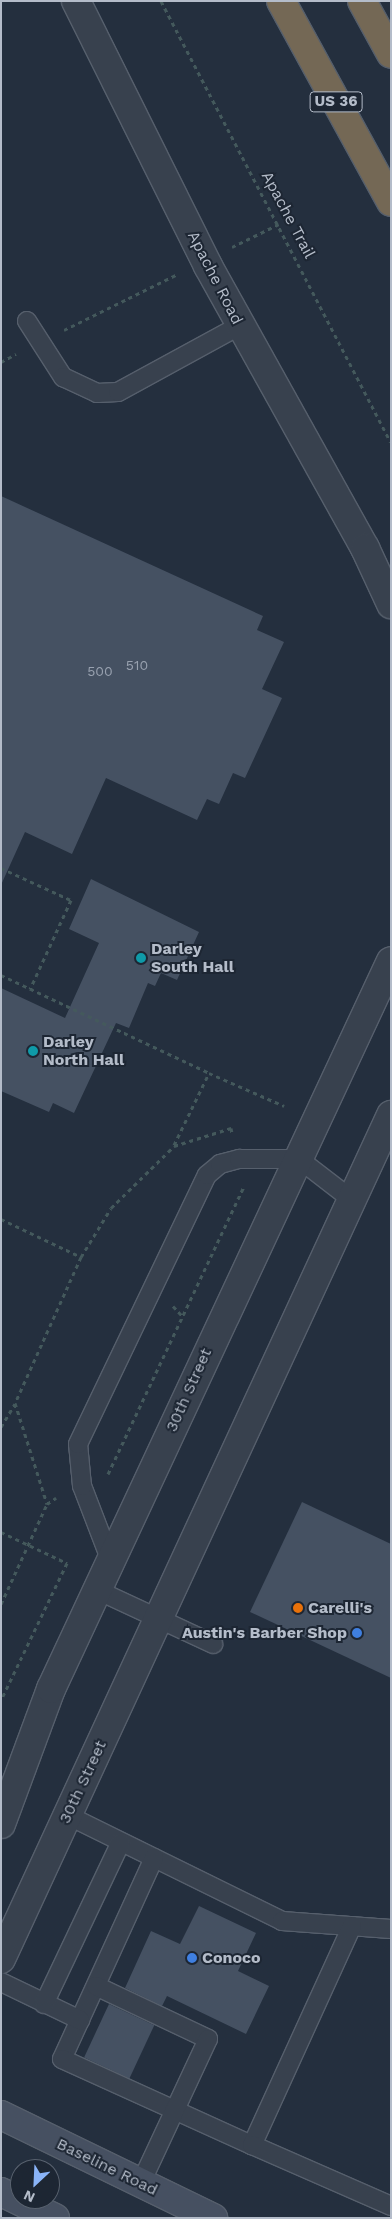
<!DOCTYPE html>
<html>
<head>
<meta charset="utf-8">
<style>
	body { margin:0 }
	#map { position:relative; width:392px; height:2219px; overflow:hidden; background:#242f3e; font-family:"Work Sans",sans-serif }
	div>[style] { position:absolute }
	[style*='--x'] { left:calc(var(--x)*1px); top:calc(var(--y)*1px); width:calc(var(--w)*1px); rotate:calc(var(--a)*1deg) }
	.building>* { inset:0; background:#455162; transform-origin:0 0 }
	.path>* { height:3px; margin-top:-1.5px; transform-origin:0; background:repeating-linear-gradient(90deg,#44595c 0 4px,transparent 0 8px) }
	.roads { filter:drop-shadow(1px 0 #565f6c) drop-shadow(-1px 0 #565f6c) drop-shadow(0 1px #565f6c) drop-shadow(0 -1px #565f6c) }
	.lane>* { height:18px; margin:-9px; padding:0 9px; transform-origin:9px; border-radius:9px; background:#38414e }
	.street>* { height:28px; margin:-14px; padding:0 14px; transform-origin:14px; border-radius:14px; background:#38414e }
	.secondary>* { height:28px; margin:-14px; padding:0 14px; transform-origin:14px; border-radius:14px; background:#465061 }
	.highway>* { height:28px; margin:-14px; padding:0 14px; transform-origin:14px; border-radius:14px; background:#746855 }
	.dots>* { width:14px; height:14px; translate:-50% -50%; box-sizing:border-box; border:2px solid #1d2633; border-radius:50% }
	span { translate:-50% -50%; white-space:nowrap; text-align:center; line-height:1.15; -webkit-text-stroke:4px #1d2633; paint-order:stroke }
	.number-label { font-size:14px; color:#98a1af }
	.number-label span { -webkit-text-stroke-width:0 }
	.shield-label span { padding:1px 4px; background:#1d2633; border:1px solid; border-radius:4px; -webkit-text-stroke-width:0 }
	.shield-label { font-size:15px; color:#b4bcc9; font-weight:700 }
	.street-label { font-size:16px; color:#b4bcc9 }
	.poi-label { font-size:16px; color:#b4bcc9; font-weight:700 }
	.left { translate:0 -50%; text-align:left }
	.right { translate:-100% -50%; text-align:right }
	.frame { position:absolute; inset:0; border:2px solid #b4bcc9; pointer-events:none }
	.north { position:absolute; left:10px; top:2159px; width:50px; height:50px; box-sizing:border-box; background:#1d2633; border:1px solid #59626f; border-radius:50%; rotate:205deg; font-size:14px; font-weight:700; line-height:20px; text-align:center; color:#b4bcc9 }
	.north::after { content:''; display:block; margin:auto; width:18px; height:22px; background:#8ab4f8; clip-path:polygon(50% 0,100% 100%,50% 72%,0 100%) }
</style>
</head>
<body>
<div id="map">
	<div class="building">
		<i style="clip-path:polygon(1px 496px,263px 616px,257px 630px,284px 642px,262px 689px,282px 698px,245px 778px,233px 773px,219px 804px,207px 799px,197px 820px,106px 778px,72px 854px,25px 832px,1px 885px)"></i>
		<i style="clip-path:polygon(91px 879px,199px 932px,177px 980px,161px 973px,155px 986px,148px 983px,129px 1028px,116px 1023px,74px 1113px,53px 1103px,49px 1112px,1px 1091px,1px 988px,65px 1018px,99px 943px,69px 929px)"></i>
		<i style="clip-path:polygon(302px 1502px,391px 1544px,391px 1678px,250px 1612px)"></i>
		<i style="clip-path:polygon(199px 1906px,256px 1933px,238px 1971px,269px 1986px,246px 2034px,167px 1996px,162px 2006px,125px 1988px,151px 1931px,180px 1944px)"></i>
		<i style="left:109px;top:2004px;width:50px;height:59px;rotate:25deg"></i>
	</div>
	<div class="path">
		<i style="--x:161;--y:1;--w:497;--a:62.5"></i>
		<i style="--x:232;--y:247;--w:52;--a:-26.1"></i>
		<i style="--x:64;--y:330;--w:127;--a:-26.2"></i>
		<i style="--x:1;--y:362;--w:17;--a:-28"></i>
		<i style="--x:1;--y:868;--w:77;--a:24.6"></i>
		<i style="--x:71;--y:900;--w:98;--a:114.7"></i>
		<i style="--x:1;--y:975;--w:230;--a:25.2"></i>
		<i style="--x:174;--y:1145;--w:80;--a:-64.1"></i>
		<i style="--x:209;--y:1073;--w:82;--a:23.7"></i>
		<i style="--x:1;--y:1219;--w:89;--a:25.4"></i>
		<i style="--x:81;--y:1257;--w:160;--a:114.3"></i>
		<i style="--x:15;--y:1403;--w:106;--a:72.4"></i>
		<i style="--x:81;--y:1257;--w:57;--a:-58.5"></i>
		<i style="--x:111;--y:1208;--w:88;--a:-44.5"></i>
		<i style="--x:174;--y:1146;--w:60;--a:-17.5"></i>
		<i style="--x:231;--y:1128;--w:5;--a:79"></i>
		<i style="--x:173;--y:1306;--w:16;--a:47"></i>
		<i style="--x:1;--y:1427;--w:27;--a:-59"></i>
		<i style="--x:108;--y:1474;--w:318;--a:-64.7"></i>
		<i style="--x:1;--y:1532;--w:73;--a:25.2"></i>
		<i style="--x:67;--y:1563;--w:152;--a:115.7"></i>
		<i style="--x:1;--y:1604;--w:110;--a:-65.3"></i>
		<i style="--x:47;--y:1504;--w:11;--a:-34"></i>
	</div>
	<div class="roads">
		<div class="lane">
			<i style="--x:27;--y:321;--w:67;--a:57.3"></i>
			<i style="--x:63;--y:377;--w:38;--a:25"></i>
			<i style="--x:97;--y:393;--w:21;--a:-3"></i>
			<i style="--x:118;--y:392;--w:138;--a:-28.6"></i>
			<i style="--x:112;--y:1564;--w:84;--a:-111"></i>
			<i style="--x:82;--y:1486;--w:42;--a:-95.4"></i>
			<i style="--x:78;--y:1444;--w:298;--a:-64.4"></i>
			<i style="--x:207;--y:1175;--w:17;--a:-40"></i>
			<i style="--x:220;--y:1164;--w:20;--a:-15"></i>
			<i style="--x:239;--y:1159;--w:60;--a:0"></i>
			<i style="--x:299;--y:1159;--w:67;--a:37.7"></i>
			<i style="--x:99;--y:1591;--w:126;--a:24.9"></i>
			<i style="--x:67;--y:1815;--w:240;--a:26.2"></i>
			<i style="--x:282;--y:1921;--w:109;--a:4.2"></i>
			<i style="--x:154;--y:1858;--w:221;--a:114.6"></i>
			<i style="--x:62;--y:2059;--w:209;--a:24.4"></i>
			<i style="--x:352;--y:1926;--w:241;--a:114.5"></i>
			<i style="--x:252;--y:2145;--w:152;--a:23.7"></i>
			<i style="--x:1;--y:1982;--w:88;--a:25.7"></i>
			<i style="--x:96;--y:1986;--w:124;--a:25.3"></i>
			<i style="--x:208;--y:2039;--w:159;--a:115"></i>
			<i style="--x:44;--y:2004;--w:179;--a:-64.6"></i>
		</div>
		<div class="street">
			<i style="--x:76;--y:1;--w:296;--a:63.5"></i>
			<i style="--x:208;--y:266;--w:323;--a:60.9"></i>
			<i style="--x:365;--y:548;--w:62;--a:65.1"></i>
			<i style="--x:1;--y:1824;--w:144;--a:-69.7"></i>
			<i style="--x:51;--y:1689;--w:803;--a:-64.97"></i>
			<i style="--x:1;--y:1959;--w:930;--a:-65.2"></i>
		</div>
		<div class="secondary">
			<i style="--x:1;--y:2115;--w:236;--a:25.9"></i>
			<i style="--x:1;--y:2192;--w:60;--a:25.7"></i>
		</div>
		<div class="highway">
			<i style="--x:281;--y:1;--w:229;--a:61.3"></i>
			<i style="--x:362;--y:1;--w:60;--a:61.3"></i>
		</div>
	</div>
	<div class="dots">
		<i style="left:141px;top:958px;background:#0f9aa8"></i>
		<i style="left:33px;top:1051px;background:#0f9aa8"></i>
		<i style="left:298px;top:1608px;background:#e8710a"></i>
		<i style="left:357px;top:1633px;background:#3f7fe0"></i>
		<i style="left:192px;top:1958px;background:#3f7fe0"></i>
	</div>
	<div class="number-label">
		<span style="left:137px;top:665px">510</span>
		<span style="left:100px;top:671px">500</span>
	</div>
	<div class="shield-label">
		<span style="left:336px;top:102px">US 36</span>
	</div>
	<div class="street-label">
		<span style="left:288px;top:215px;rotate:62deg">Apache Trail</span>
		<span style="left:215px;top:278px;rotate:63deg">Apache Road</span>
		<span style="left:189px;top:1390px;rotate:-66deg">30th Street</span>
		<span style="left:83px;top:1782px;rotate:-65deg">30th Street</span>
		<span style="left:107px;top:2167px;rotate:26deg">Baseline Road</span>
	</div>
	<div class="poi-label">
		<span class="left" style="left:151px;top:958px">Darley<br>South Hall</span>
		<span class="left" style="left:43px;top:1051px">Darley<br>North Hall</span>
		<span class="left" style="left:308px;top:1608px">Carelli's</span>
		<span class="right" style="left:347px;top:1633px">Austin's Barber Shop</span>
		<span class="left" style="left:202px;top:1958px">Conoco</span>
	</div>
	<div class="frame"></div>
	<div class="north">N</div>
</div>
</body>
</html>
